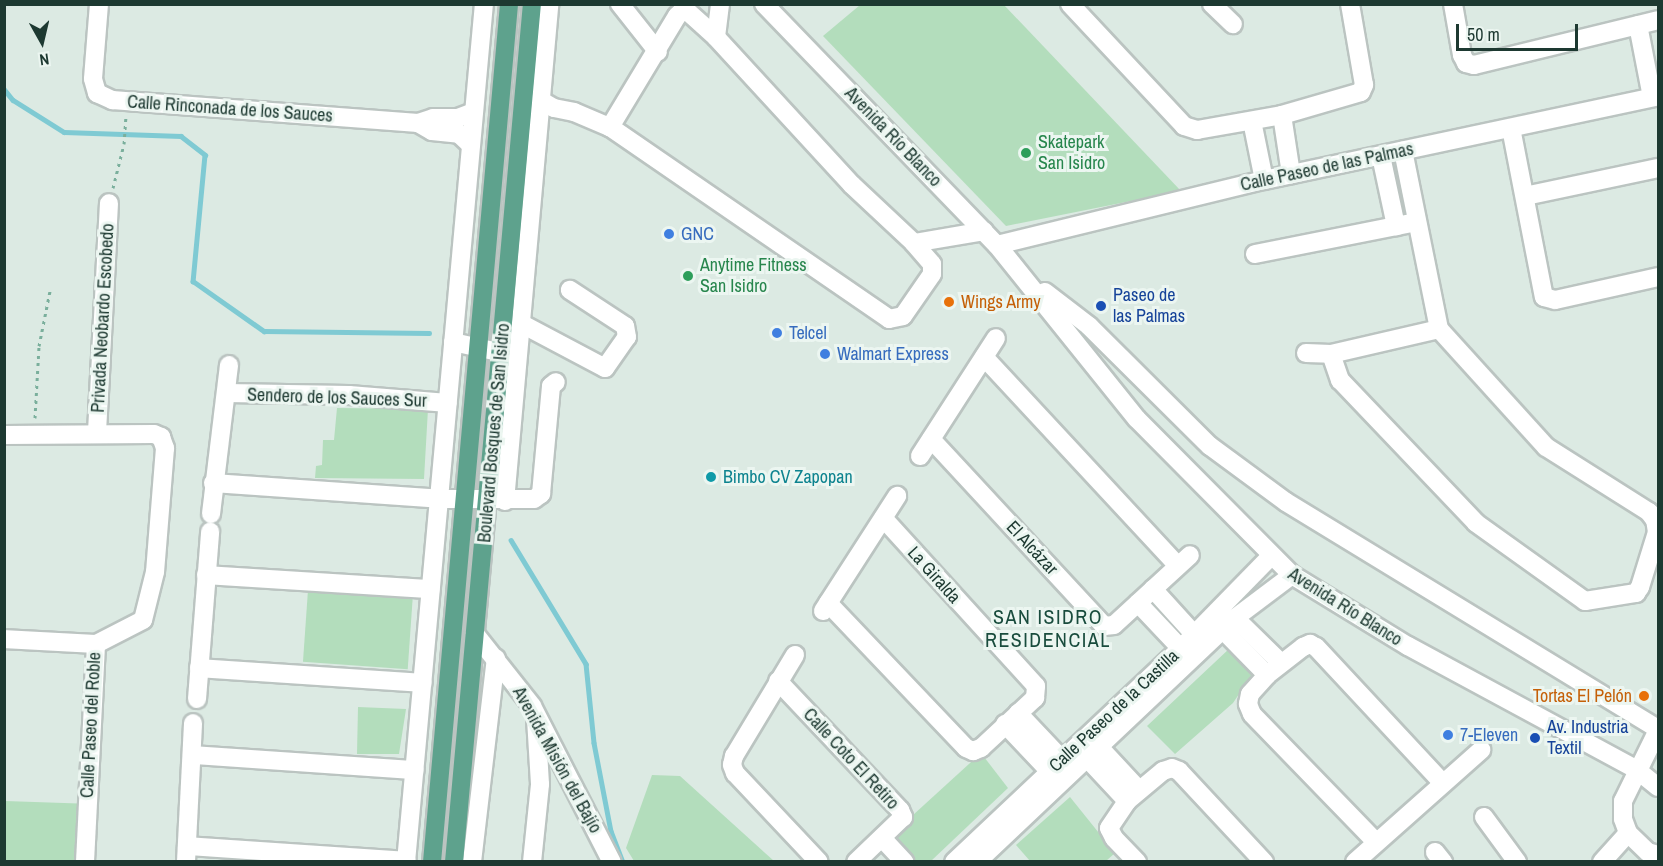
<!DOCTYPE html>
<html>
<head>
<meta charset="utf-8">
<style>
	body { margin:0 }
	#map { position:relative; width:1663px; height:866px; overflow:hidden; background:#dceae3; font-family:"Archivo Narrow",sans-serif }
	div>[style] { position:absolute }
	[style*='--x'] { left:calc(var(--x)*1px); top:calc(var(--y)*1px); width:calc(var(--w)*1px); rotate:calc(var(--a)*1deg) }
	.green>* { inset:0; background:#b3ddbc; transform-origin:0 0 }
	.stream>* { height:4.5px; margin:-2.25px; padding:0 2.25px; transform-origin:2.25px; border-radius:2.25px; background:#7fcad3 }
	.path>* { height:3px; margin-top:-1.5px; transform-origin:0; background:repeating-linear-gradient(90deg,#7aaf9c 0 3px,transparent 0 7.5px) }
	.roads { filter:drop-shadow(2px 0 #bbc4c1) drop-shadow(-2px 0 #bbc4c1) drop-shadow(0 2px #bbc4c1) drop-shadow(0 -2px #bbc4c1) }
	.minor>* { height:18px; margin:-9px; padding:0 9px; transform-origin:9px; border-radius:9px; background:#fff }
	.major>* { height:18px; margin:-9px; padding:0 9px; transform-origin:9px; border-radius:9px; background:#5ea28d }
	.dots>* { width:16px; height:16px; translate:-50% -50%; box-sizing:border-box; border:3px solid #ecf6f1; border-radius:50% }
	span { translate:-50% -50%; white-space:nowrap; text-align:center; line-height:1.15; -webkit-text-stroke:6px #ecf6f1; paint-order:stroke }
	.street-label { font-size:18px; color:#1d3931 }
	.leisure-label { font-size:18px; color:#27864d }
	.left { translate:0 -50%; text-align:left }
	.shop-label { font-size:18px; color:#366cbe }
	.transit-label { font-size:18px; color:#164399 }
	.food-label { font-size:18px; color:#c56008 }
	.right { translate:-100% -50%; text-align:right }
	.culture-label { font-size:18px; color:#0d838f }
	.neighbourhood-label { font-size:20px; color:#194c3d; letter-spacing:1.5px }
	.frame { position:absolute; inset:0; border:6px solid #1d3931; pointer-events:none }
	.north { position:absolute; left:12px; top:12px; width:60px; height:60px; -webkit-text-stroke:4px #ecf6f1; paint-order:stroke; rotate:172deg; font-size:16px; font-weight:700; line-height:24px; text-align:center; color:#1d3931 }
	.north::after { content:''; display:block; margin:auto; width:21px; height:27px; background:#1d3931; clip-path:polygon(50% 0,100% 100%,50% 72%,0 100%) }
	.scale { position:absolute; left:1456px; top:24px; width:122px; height:27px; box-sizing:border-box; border:3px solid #1d3931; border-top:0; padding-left:8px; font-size:18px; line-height:21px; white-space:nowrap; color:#1d3931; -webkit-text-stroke:4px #ecf6f1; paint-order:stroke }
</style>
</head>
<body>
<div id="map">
	<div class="green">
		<i style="clip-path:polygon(860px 5px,1004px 5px,1181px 191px,1006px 226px,823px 36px)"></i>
		<i style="clip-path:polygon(337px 408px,428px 409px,424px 479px,315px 478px,316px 466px,322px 465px,323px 440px,334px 440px)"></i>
		<i style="left:308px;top:590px;width:105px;height:72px;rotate:4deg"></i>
		<i style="clip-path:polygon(1230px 648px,1258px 677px,1239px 694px,1233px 703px,1175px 754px,1147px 726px)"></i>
		<i style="clip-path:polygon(358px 707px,406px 709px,399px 754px,357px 754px)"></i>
		<i style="clip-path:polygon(981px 753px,1008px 788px,931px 861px,916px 861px,890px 836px)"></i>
		<i style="clip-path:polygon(652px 775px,680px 776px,774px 861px,634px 861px,626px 848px)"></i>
		<i style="clip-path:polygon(1070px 797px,1115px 853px,1106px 861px,1030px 861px,1016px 845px)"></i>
		<i style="left:5px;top:801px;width:81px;height:61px;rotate:2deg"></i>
	</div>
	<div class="stream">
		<i style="--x:4;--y:89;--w:14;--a:51"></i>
		<i style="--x:13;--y:100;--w:60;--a:32.1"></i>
		<i style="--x:64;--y:132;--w:117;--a:2"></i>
		<i style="--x:181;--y:136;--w:31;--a:38"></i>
		<i style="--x:205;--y:155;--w:127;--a:95.4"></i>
		<i style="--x:193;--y:281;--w:87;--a:35.2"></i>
		<i style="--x:264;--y:331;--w:165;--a:0.7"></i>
		<i style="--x:511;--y:540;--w:145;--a:58.8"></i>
		<i style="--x:586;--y:664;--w:79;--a:84.2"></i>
		<i style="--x:594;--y:743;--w:90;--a:79.1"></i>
		<i style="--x:611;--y:831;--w:33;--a:69"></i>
	</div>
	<div class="path">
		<i style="--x:113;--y:188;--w:45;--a:-76"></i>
		<i style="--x:124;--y:144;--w:26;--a:-86"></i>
		<i style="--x:35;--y:418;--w:72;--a:-86.8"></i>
		<i style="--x:39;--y:346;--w:56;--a:-78.7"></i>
	</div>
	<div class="roads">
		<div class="minor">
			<i style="--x:99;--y:4;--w:75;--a:94.6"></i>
			<i style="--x:93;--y:79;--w:15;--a:74"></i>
			<i style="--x:97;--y:93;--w:17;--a:25"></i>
			<i style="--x:112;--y:100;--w:307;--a:4.3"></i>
			<i style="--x:418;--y:123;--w:16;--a:-18"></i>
			<i style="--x:433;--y:118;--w:25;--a:0"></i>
			<i style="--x:458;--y:118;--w:17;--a:-21"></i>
			<i style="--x:620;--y:4;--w:61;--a:51.6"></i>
			<i style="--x:764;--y:4;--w:335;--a:46"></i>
			<i style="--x:997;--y:245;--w:223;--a:51.2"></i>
			<i style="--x:1137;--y:419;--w:220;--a:45.2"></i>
			<i style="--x:1292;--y:575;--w:136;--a:31.5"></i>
			<i style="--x:1408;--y:646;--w:260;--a:28.4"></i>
			<i style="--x:1637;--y:770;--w:27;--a:39"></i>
			<i style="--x:1070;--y:4;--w:167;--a:46.9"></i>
			<i style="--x:1184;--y:126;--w:14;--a:17"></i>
			<i style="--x:1197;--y:130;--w:86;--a:-10"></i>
			<i style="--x:1282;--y:115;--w:82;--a:-16.2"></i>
			<i style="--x:1361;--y:92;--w:8;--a:-67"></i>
			<i style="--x:1364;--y:85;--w:82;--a:-99.8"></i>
			<i style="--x:1212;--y:4;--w:29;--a:44"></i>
			<i style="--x:1453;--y:4;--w:52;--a:80"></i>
			<i style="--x:1462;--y:55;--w:9;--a:63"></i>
			<i style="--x:1466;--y:63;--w:8;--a:14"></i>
			<i style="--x:1474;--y:65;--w:189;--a:-13.7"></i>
			<i style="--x:1638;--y:25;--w:73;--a:79"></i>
			<i style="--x:716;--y:37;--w:33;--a:-83"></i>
			<i style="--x:540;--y:100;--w:16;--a:30"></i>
			<i style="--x:554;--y:108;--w:20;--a:11"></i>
			<i style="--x:574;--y:112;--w:39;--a:23"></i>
			<i style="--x:610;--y:127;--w:339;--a:34.5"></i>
			<i style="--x:889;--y:319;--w:14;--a:-12"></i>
			<i style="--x:903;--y:316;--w:51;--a:-55.4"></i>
			<i style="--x:932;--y:274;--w:10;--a:-90"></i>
			<i style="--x:932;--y:264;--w:28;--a:-131"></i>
			<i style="--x:914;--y:243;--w:85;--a:-136.9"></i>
			<i style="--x:852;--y:185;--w:201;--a:-132.6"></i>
			<i style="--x:716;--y:37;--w:38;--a:-138"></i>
			<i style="--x:688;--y:12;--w:6;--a:-171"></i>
			<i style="--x:682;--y:11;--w:7;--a:135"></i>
			<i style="--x:677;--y:16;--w:130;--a:121.1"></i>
			<i style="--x:1282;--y:115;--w:60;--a:81.3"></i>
			<i style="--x:1252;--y:121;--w:60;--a:78.5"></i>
			<i style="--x:418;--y:123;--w:16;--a:30"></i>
			<i style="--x:432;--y:131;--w:27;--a:6"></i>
			<i style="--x:459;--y:134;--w:16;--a:43"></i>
			<i style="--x:1511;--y:128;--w:172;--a:79"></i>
			<i style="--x:1544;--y:297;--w:11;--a:15"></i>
			<i style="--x:1555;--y:300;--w:106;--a:-12.6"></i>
			<i style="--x:1381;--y:156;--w:72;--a:77.9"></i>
			<i style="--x:1525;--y:196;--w:136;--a:-11.9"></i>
			<i style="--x:914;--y:243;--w:71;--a:-9.7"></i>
			<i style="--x:997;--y:245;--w:275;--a:-13.7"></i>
			<i style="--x:1264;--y:180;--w:403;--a:-12"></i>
			<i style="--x:1255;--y:254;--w:164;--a:-11.2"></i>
			<i style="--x:1045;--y:292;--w:56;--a:37.7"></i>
			<i style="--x:1089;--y:326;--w:170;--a:44.8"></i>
			<i style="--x:1210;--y:446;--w:94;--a:36.4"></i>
			<i style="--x:1286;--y:502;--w:436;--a:31.4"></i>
			<i style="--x:522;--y:324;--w:94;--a:27.9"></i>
			<i style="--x:605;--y:368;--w:38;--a:-55"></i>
			<i style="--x:627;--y:337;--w:11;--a:-100"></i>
			<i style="--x:625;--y:326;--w:66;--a:-146.8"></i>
			<i style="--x:453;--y:342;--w:65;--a:12.5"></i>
			<i style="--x:1306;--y:353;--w:25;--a:2"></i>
			<i style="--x:1331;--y:354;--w:111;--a:-13"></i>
			<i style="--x:1331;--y:354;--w:28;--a:71"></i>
			<i style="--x:1340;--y:380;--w:197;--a:46.4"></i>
			<i style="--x:1476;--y:523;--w:134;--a:35.6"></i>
			<i style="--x:1585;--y:601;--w:52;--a:-8.9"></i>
			<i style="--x:1636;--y:593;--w:7;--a:-56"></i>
			<i style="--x:1640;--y:587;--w:58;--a:-72.8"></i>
			<i style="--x:1657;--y:532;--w:12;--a:-99"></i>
			<i style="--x:1655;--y:520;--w:10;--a:-127"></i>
			<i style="--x:1649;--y:512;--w:122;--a:-147.7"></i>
			<i style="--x:1546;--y:447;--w:159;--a:-132.2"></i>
			<i style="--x:1439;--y:329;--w:182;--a:-101.4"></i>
			<i style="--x:984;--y:357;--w:285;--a:47.1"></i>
			<i style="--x:226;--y:393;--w:123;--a:0.9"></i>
			<i style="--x:349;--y:395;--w:99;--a:4.6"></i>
			<i style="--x:97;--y:432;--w:229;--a:-87"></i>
			<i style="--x:4;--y:435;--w:150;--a:-0.4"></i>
			<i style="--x:154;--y:434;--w:8;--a:23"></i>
			<i style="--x:161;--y:437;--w:12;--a:70"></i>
			<i style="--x:165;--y:448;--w:124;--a:94.6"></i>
			<i style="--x:155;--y:572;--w:49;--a:104"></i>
			<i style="--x:143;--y:620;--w:53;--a:152.9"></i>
			<i style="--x:96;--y:644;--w:92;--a:-176.9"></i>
			<i style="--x:931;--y:439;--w:255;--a:47.2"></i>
			<i style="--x:1104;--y:626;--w:10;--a:-6"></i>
			<i style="--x:1114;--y:625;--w:103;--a:-42.6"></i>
			<i style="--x:920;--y:456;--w:140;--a:-57.2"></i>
			<i style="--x:213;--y:483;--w:227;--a:4"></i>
			<i style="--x:439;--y:499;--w:95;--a:0"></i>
			<i style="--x:534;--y:499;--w:9;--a:-36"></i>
			<i style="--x:541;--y:494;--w:108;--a:-84.7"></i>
			<i style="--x:551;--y:386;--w:6;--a:-39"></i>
			<i style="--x:505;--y:501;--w:499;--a:-84.9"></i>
			<i style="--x:211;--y:514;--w:150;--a:-83.1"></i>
			<i style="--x:206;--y:575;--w:225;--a:3.6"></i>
			<i style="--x:1153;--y:589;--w:73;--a:47.8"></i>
			<i style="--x:828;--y:603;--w:200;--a:46.4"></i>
			<i style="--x:966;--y:748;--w:8;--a:23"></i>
			<i style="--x:973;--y:751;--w:9;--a:-21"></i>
			<i style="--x:981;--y:748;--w:74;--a:-42.8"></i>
			<i style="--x:1035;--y:698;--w:12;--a:-85"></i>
			<i style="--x:1036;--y:686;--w:227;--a:-132.3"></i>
			<i style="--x:1138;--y:603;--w:73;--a:46.7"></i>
			<i style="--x:823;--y:611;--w:137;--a:-57.2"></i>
			<i style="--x:1235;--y:618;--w:64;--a:44.4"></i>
			<i style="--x:1223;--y:630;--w:63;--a:45.6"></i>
			<i style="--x:475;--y:634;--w:92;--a:51.6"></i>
			<i style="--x:532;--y:706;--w:175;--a:62.9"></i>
			<i style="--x:795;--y:655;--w:118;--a:121.1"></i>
			<i style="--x:734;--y:756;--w:9;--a:103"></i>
			<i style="--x:732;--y:765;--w:9;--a:69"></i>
			<i style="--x:735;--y:773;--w:122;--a:46.7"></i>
			<i style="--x:199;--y:668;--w:224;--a:3.8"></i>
			<i style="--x:778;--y:681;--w:178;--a:46.6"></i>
			<i style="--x:900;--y:810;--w:8;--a:67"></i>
			<i style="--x:903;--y:817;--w:65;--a:136.2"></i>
			<i style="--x:197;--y:699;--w:168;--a:-85.5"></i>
			<i style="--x:1018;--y:713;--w:76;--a:46.6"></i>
			<i style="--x:1005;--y:724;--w:76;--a:46.6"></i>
			<i style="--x:1658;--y:730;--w:79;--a:116.2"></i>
			<i style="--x:1623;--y:801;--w:18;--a:90"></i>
			<i style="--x:1623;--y:819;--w:15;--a:70"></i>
			<i style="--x:1628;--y:833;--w:28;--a:44"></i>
			<i style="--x:1648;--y:852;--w:10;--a:17"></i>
			<i style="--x:1099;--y:747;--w:59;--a:47.1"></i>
			<i style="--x:193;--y:755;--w:222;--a:3.9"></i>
			<i style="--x:1087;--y:758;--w:59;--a:47.1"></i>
			<i style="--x:1484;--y:817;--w:56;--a:53.7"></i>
			<i style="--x:882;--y:838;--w:33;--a:47"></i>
			<i style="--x:1376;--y:842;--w:178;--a:-134.1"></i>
			<i style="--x:1252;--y:714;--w:11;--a:-112"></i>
			<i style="--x:1248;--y:704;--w:10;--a:-79"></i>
			<i style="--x:1250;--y:694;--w:25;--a:-48"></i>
			<i style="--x:1267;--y:675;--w:46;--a:-37.9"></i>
			<i style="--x:1303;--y:647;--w:8;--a:-23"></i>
			<i style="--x:1310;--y:644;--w:7;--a:27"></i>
			<i style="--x:1316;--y:647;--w:186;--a:47"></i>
			<i style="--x:187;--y:846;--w:220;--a:3.9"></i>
			<i style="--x:1435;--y:852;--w:13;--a:51"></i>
			<i style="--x:85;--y:862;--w:218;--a:-87.1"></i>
			<i style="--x:186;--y:862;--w:139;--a:-87.1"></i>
			<i style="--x:406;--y:862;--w:862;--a:-84.81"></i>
			<i style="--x:472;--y:862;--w:205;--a:-83.3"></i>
			<i style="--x:532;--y:862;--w:78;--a:-84.1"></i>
			<i style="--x:540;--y:784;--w:65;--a:-93.5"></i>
			<i style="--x:954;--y:862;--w:312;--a:-43.3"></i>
			<i style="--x:1181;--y:648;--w:129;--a:-45.6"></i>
			<i style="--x:977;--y:862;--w:355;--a:-43.4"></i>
			<i style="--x:1235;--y:618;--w:71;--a:-37"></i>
			<i style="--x:1137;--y:862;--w:33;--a:-134"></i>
			<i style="--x:1114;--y:838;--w:11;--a:-117"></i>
			<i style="--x:1109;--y:828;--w:32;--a:-56"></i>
			<i style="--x:1127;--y:801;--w:47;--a:-39.8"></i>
			<i style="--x:1163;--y:771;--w:9;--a:-18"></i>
			<i style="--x:1172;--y:768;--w:8;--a:23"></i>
			<i style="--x:1179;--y:771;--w:125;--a:47"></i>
			<i style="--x:1355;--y:862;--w:169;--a:-41.6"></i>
			<i style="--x:1602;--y:862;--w:39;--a:-48"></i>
		</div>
		<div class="major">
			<i style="--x:432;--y:862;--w:861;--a:-84.87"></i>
			<i style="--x:454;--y:862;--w:862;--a:-84.81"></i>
		</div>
	</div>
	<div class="dots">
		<i style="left:1026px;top:153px;background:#2e9e5b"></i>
		<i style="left:669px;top:234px;background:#3f7fe0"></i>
		<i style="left:688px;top:276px;background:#2e9e5b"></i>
		<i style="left:949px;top:302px;background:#e8710a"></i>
		<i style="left:1101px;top:306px;background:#1a4fb4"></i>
		<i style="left:777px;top:333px;background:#3f7fe0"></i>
		<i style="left:825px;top:354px;background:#3f7fe0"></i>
		<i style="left:711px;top:477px;background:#0f9aa8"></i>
		<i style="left:1644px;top:696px;background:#e8710a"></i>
		<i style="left:1448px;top:735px;background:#3f7fe0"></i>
		<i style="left:1535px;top:738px;background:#1a4fb4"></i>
	</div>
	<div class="street-label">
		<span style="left:230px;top:109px;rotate:4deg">Calle Rinconada de los Sauces</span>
		<span style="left:893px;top:137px;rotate:46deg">Avenida Río Blanco</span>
		<span style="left:1327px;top:167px;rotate:-12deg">Calle Paseo de las Palmas</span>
		<span style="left:103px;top:318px;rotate:-87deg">Privada Neobardo Escobedo</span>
		<span style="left:337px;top:398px;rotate:2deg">Sendero de los Sauces Sur</span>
		<span style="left:494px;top:433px;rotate:-85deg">Boulevard Bosques de San Isidro</span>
		<span style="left:1032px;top:548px;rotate:47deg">El Alcázar</span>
		<span style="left:934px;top:575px;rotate:48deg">La Giralda</span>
		<span style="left:1345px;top:607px;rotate:32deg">Avenida Río Blanco</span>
		<span style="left:1114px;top:711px;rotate:-43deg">Calle Paseo de la Castilla</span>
		<span style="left:91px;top:725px;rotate:-87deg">Calle Paseo del Roble</span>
		<span style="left:851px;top:759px;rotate:47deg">Calle Coto El Retiro</span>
		<span style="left:557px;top:760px;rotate:61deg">Avenida Misión del Bajío</span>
	</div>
	<div class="leisure-label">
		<span class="left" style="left:1038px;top:153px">Skatepark<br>San Isidro</span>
		<span class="left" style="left:700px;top:276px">Anytime Fitness<br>San Isidro</span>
	</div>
	<div class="shop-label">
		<span class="left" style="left:681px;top:234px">GNC</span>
		<span class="left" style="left:789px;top:333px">Telcel</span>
		<span class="left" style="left:837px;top:354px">Walmart Express</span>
		<span class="left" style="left:1460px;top:735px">7-Eleven</span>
	</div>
	<div class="transit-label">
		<span class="left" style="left:1113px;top:306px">Paseo de<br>las Palmas</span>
		<span class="left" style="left:1547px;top:738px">Av. Industria<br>Textil</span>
	</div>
	<div class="food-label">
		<span class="left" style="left:961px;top:302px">Wings Army</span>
		<span class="right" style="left:1632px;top:696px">Tortas El Pelón</span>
	</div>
	<div class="culture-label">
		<span class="left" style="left:723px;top:477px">Bimbo CV Zapopan</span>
	</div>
	<div class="neighbourhood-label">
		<span style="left:1048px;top:628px">SAN ISIDRO<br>RESIDENCIAL</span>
	</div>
	<div class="frame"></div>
	<div class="north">N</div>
	<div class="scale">50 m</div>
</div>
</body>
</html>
